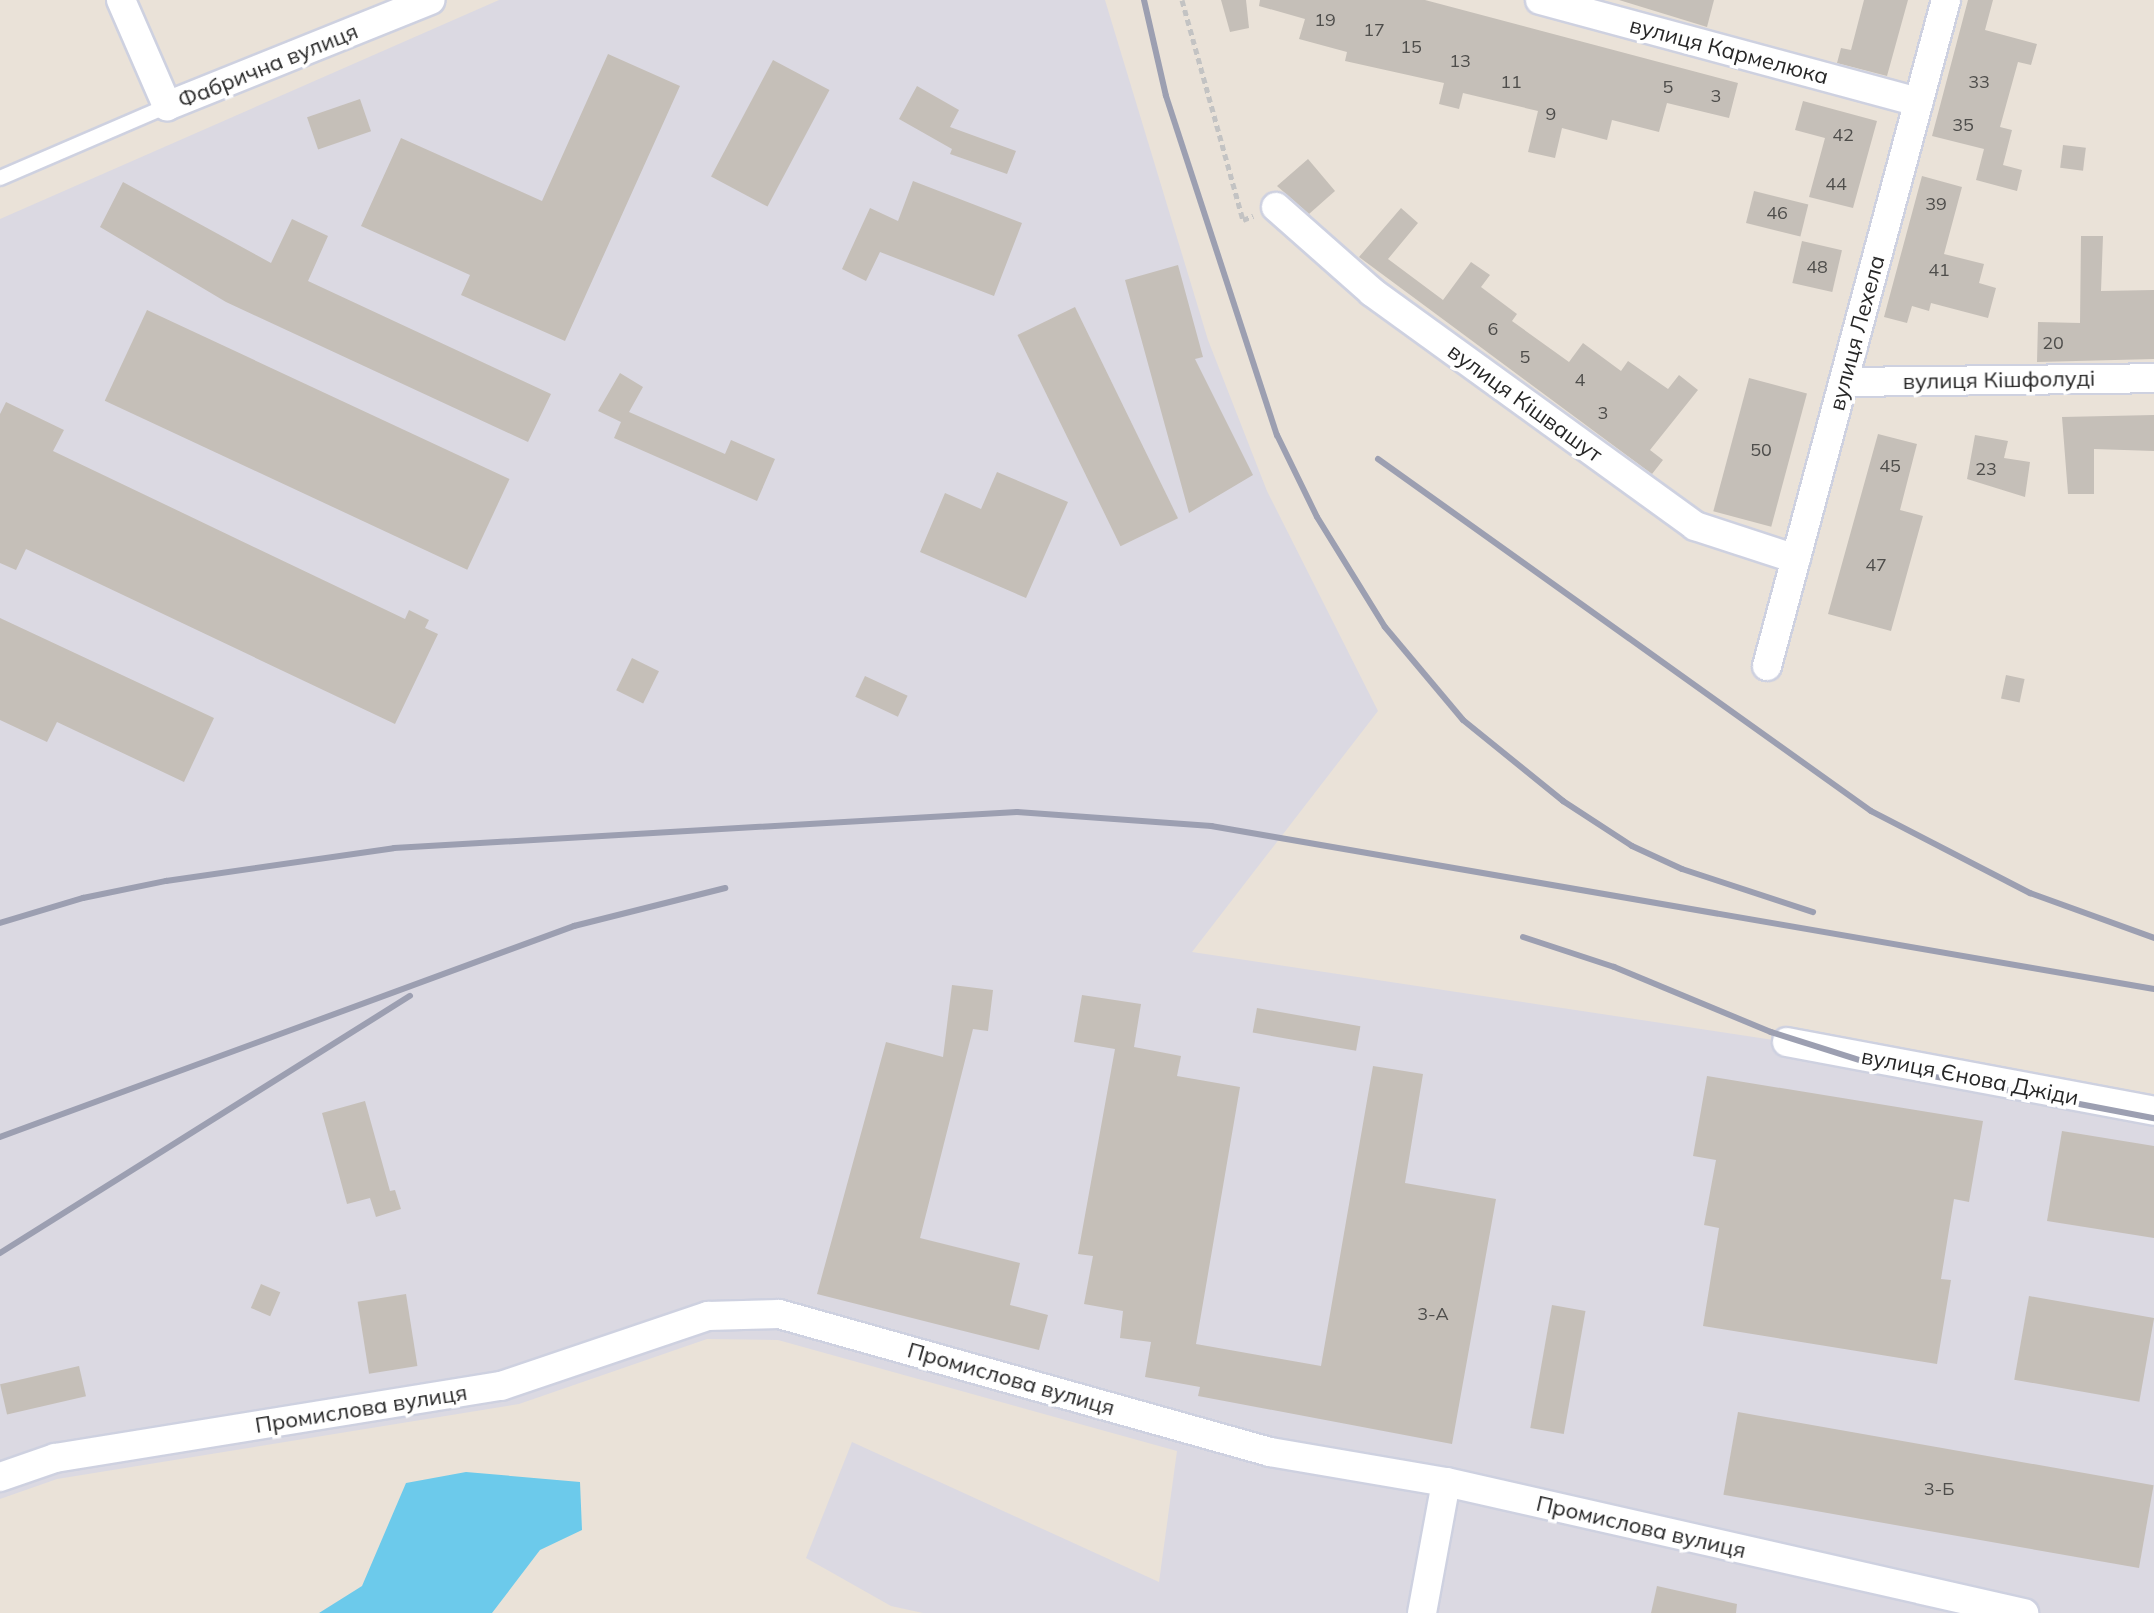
<!DOCTYPE html>
<html>
<head>
<meta charset="utf-8">
<style>
	body { margin:0 }
	#map { position:relative; width:2154px; height:1613px; overflow:hidden; background:#eae2d8; font-family:Mulish,sans-serif }
	div>[style] { position:absolute }
	[style*='--x'] { left:calc(var(--x)*1px); top:calc(var(--y)*1px); width:calc(var(--w)*1px); rotate:calc(var(--a)*1deg) }
	.industrial>* { inset:0; background:#dbd9e2 }
	.water>* { inset:0; background:#6ccaeb }
	.building>* { inset:0; background:#c5bfb8; transform-origin:0 0 }
	.path>* { height:5px; margin-top:-2.5px; transform-origin:0; background:repeating-linear-gradient(90deg,#c3c3c3 0 6px,transparent 0 10px) }
	.roads { filter:drop-shadow(2px 0 #ced1e0) drop-shadow(-2px 0 #ced1e0) drop-shadow(0 2px #ced1e0) drop-shadow(0 -2px #ced1e0) }
	.lane>* { height:14px; margin:-7px; padding:0 7px; transform-origin:7px; border-radius:7px; background:#fff }
	.street>* { height:28px; margin:-14px; padding:0 14px; transform-origin:14px; border-radius:14px; background:#fff }
	.rail>* { height:6px; margin:-3px; padding:0 3px; transform-origin:3px; border-radius:3px; background:#9c9fb1 }
	span { translate:-50% -50%; white-space:nowrap; text-align:center; line-height:1.15; -webkit-text-stroke:7px #fff; paint-order:stroke }
	.number-label { font-size:18px; color:#4e4d4b }
	.number-label span { -webkit-text-stroke-width:0 }
	.street-label { font-size:22px; color:#272727 }
</style>
</head>
<body>
<div id="map">
	<div class="industrial">
		<i style="clip-path:polygon(499px 0,1105px 0,1208px 340px,1267px 491px,1378px 711px,1192px 952px,1787px 1042px,2154px 1111px,2154px 1613px,923px 1613px,891px 1606px,806px 1558px,852px 1442px,1159px 1582px,1177px 1451px,778px 1340px,707px 1339px,519px 1404px,57px 1479px,0 1499px,0 219px)"></i>
	</div>
	<div class="water">
		<i style="clip-path:polygon(466px 1472px,580px 1482px,582px 1530px,540px 1550px,492px 1613px,319px 1613px,362px 1586px,406px 1483px)"></i>
	</div>
	<div class="building">
		<i style="clip-path:polygon(1221px 0,1246px 0,1249px 28px,1230px 32px)"></i>
		<i style="clip-path:polygon(1260px 0,1425px 0,1738px 83px,1729px 118px,1667px 103px,1659px 132px,1612px 120px,1607px 140px,1562px 128px,1555px 158px,1528px 152px,1538px 111px,1463px 93px,1459px 109px,1439px 104px,1444px 83px,1345px 61px,1347px 52px,1299px 39px,1305px 19px,1259px 6px)"></i>
		<i style="clip-path:polygon(1619px 0,1714px 0,1707px 27px)"></i>
		<i style="clip-path:polygon(1864px 0,1908px 0,1887px 76px,1837px 63px,1841px 48px,1851px 50px)"></i>
		<i style="clip-path:polygon(1968px 0,1993px 0,1985px 30px,2037px 44px,2031px 65px,2018px 62px,2000px 127px,2012px 130px,2003px 165px,2022px 170px,2017px 191px,1976px 180px,1984px 149px,1932px 136px)"></i>
		<i style="clip-path:polygon(608px 54px,680px 86px,565px 341px,461px 295px,470px 275px,361px 226px,401px 138px,542px 201px)"></i>
		<i style="left:773px;top:60px;width:64px;height:132px;rotate:28deg"></i>
		<i style="clip-path:polygon(917px 86px,959px 110px,950px 127px,1016px 151px,1007px 174px,950px 154px,952px 149px,899px 119px)"></i>
		<i style="left:360px;top:99px;width:34px;height:56px;rotate:71deg"></i>
		<i style="clip-path:polygon(1803px 101px,1877px 121px,1853px 208px,1809px 197px,1825px 138px,1795px 130px)"></i>
		<i style="left:2063px;top:145px;width:23px;height:23px;rotate:7deg"></i>
		<i style="clip-path:polygon(1308px 159px,1335px 191px,1309px 214px,1277px 186px)"></i>
		<i style="clip-path:polygon(1922px 176px,1962px 187px,1944px 254px,1984px 264px,1979px 283px,1996px 288px,1988px 318px,1931px 303px,1929px 311px,1912px 306px,1907px 323px,1884px 317px)"></i>
		<i style="clip-path:polygon(913px 181px,1022px 223px,994px 296px,880px 252px,866px 281px,842px 269px,870px 208px,898px 221px)"></i>
		<i style="clip-path:polygon(123px 182px,271px 263px,292px 219px,328px 236px,308px 281px,551px 394px,528px 442px,226px 302px,100px 227px)"></i>
		<i style="left:1754px;top:191px;width:56px;height:33px;rotate:14deg"></i>
		<i style="clip-path:polygon(1401px 208px,1418px 223px,1388px 259px,1443px 300px,1471px 262px,1490px 275px,1481px 287px,1517px 314px,1512px 321px,1569px 362px,1583px 343px,1621px 371px,1628px 361px,1668px 389px,1679px 375px,1698px 390px,1650px 450px,1663px 460px,1652px 474px,1359px 257px)"></i>
		<i style="clip-path:polygon(2081px 236px,2103px 236px,2101px 291px,2154px 290px,2154px 359px,2037px 362px,2038px 322px,2080px 323px)"></i>
		<i style="left:1802px;top:241px;width:41px;height:43px;rotate:13deg"></i>
		<i style="clip-path:polygon(1178px 265px,1203px 357px,1195px 359px,1253px 475px,1189px 513px,1125px 280px)"></i>
		<i style="left:1075px;top:307px;width:235px;height:64px;rotate:64deg"></i>
		<i style="left:147px;top:310px;width:400px;height:100px;rotate:25deg"></i>
		<i style="clip-path:polygon(620px 373px,643px 387px,629px 412px,725px 454px,731px 440px,775px 459px,757px 501px,614px 438px,621px 422px,598px 411px)"></i>
		<i style="left:1749px;top:378px;width:60px;height:138px;rotate:15deg"></i>
		<i style="clip-path:polygon(6px 402px,64px 430px,53px 451px,405px 619px,409px 610px,429px 620px,425px 628px,438px 634px,395px 724px,26px 549px,16px 570px,0 563px,0 414px)"></i>
		<i style="clip-path:polygon(2154px 415px,2154px 451px,2094px 449px,2094px 494px,2068px 494px,2062px 417px)"></i>
		<i style="clip-path:polygon(1878px 434px,1917px 444px,1900px 510px,1923px 516px,1891px 631px,1828px 614px)"></i>
		<i style="clip-path:polygon(1975px 435px,2008px 441px,2004px 458px,2030px 462px,2025px 497px,1967px 479px)"></i>
		<i style="clip-path:polygon(997px 472px,1068px 502px,1026px 598px,920px 552px,945px 493px,981px 509px)"></i>
		<i style="clip-path:polygon(0 618px,214px 718px,184px 782px,57px 722px,47px 742px,0 720px)"></i>
		<i style="left:632px;top:658px;width:30px;height:36px;rotate:26deg"></i>
		<i style="left:2006px;top:675px;width:19px;height:24px;rotate:12deg"></i>
		<i style="left:865px;top:676px;width:47px;height:23px;rotate:25deg"></i>
		<i style="clip-path:polygon(952px 985px,993px 990px,988px 1031px,973px 1029px,920px 1238px,1020px 1263px,1010px 1305px,1048px 1315px,1039px 1350px,817px 1294px,886px 1042px,943px 1057px)"></i>
		<i style="clip-path:polygon(1082px 995px,1141px 1004px,1134px 1047px,1181px 1056px,1177px 1076px,1240px 1087px,1196px 1344px,1321px 1366px,1373px 1066px,1423px 1074px,1405px 1183px,1496px 1199px,1452px 1444px,1198px 1396px,1200px 1387px,1145px 1377px,1151px 1342px,1120px 1338px,1123px 1311px,1084px 1304px,1093px 1256px,1078px 1254px,1115px 1049px,1074px 1042px)"></i>
		<i style="left:1257px;top:1008px;width:105px;height:25px;rotate:10deg"></i>
		<i style="clip-path:polygon(1707px 1076px,1983px 1121px,1969px 1202px,1954px 1199px,1941px 1279px,1951px 1280px,1937px 1364px,1703px 1326px,1719px 1228px,1704px 1225px,1716px 1160px,1693px 1156px)"></i>
		<i style="clip-path:polygon(365px 1101px,390px 1191px,395px 1190px,401px 1209px,376px 1217px,370px 1198px,347px 1204px,322px 1113px)"></i>
		<i style="clip-path:polygon(2062px 1131px,2154px 1146px,2154px 1238px,2047px 1221px)"></i>
		<i style="left:261px;top:1284px;width:21px;height:26px;rotate:23deg"></i>
		<i style="left:406px;top:1294px;width:73px;height:49px;rotate:81deg"></i>
		<i style="left:2029px;top:1296px;width:127px;height:85px;rotate:10deg"></i>
		<i style="left:1552px;top:1305px;width:34px;height:125px;rotate:10deg"></i>
		<i style="left:79px;top:1366px;width:31px;height:81px;rotate:77deg"></i>
		<i style="left:1738px;top:1412px;width:422px;height:84px;rotate:10deg"></i>
		<i style="clip-path:polygon(1657px 1586px,1737px 1604px,1736px 1613px,1651px 1613px)"></i>
	</div>
	<div class="path">
		<i style="--x:1182;--y:0;--w:228;--a:74.5"></i>
		<i style="--x:1243;--y:220;--w:11;--a:-22"></i>
	</div>
	<div class="roads">
		<div class="lane">
			<i style="--x:0;--y:178;--w:182;--a:-23.3"></i>
		</div>
		<div class="street">
			<i style="--x:121;--y:0;--w:116;--a:66.5"></i>
			<i style="--x:167;--y:106;--w:284;--a:-21.9"></i>
			<i style="--x:1540;--y:0;--w:392;--a:15.1"></i>
			<i style="--x:1276;--y:207;--w:128;--a:41.5"></i>
			<i style="--x:1372;--y:292;--w:399;--a:35.9"></i>
			<i style="--x:1695;--y:526;--w:106;--a:18.1"></i>
			<i style="--x:1844;--y:382;--w:310;--a:-0.7"></i>
			<i style="--x:1767;--y:666;--w:690;--a:-74.96"></i>
			<i style="--x:1787;--y:1042;--w:373;--a:10.6"></i>
			<i style="--x:0;--y:1477;--w:58;--a:-19.1"></i>
			<i style="--x:55;--y:1458;--w:452;--a:-9.2"></i>
			<i style="--x:501;--y:1386;--w:219;--a:-18.7"></i>
			<i style="--x:708;--y:1316;--w:71;--a:-1.6"></i>
			<i style="--x:779;--y:1314;--w:510;--a:15.7"></i>
			<i style="--x:1270;--y:1452;--w:179;--a:9.7"></i>
			<i style="--x:1446;--y:1482;--w:593;--a:12.77"></i>
			<i style="--x:1422;--y:1613;--w:133;--a:-79.6"></i>
		</div>
	</div>
	<div class="rail">
		<i style="--x:1144;--y:0;--w:98;--a:77.1"></i>
		<i style="--x:1166;--y:96;--w:357;--a:71.9"></i>
		<i style="--x:1277;--y:435;--w:91;--a:64"></i>
		<i style="--x:1317;--y:517;--w:129;--a:58.3"></i>
		<i style="--x:1385;--y:627;--w:121;--a:50"></i>
		<i style="--x:1463;--y:720;--w:129;--a:39"></i>
		<i style="--x:1563;--y:801;--w:82;--a:33.1"></i>
		<i style="--x:1632;--y:846;--w:55;--a:24.7"></i>
		<i style="--x:1682;--y:869;--w:138;--a:18.2"></i>
		<i style="--x:1378;--y:459;--w:606;--a:35.53"></i>
		<i style="--x:1871;--y:811;--w:179;--a:27.3"></i>
		<i style="--x:2030;--y:893;--w:132;--a:19.9"></i>
		<i style="--x:0;--y:923;--w:87;--a:-16.8"></i>
		<i style="--x:83;--y:898;--w:85;--a:-11.6"></i>
		<i style="--x:166;--y:881;--w:230;--a:-8.2"></i>
		<i style="--x:394;--y:848;--w:624;--a:-3.31"></i>
		<i style="--x:1017;--y:812;--w:195;--a:4.1"></i>
		<i style="--x:1211;--y:826;--w:957;--a:9.81"></i>
		<i style="--x:1523;--y:937;--w:96;--a:18.2"></i>
		<i style="--x:1614;--y:967;--w:170;--a:22.5"></i>
		<i style="--x:1771;--y:1032;--w:109;--a:17.6"></i>
		<i style="--x:1875;--y:1065;--w:284;--a:10.8"></i>
		<i style="--x:0;--y:1137;--w:612;--a:-20.18"></i>
		<i style="--x:574;--y:926;--w:156;--a:-14.1"></i>
		<i style="--x:0;--y:1253;--w:484;--a:-32.1"></i>
	</div>
	<div class="number-label">
		<span style="left:1325px;top:20px">19</span>
		<span style="left:1374px;top:30px">17</span>
		<span style="left:1411px;top:47px">15</span>
		<span style="left:1460px;top:61px">13</span>
		<span style="left:1511px;top:82px">11</span>
		<span style="left:1979px;top:82px">33</span>
		<span style="left:1668px;top:87px">5</span>
		<span style="left:1716px;top:96px">3</span>
		<span style="left:1551px;top:114px">9</span>
		<span style="left:1963px;top:125px">35</span>
		<span style="left:1843px;top:135px">42</span>
		<span style="left:1836px;top:184px">44</span>
		<span style="left:1936px;top:204px">39</span>
		<span style="left:1777px;top:213px">46</span>
		<span style="left:1817px;top:267px">48</span>
		<span style="left:1939px;top:270px">41</span>
		<span style="left:1493px;top:329px">6</span>
		<span style="left:2053px;top:343px">20</span>
		<span style="left:1525px;top:357px">5</span>
		<span style="left:1580px;top:380px">4</span>
		<span style="left:1603px;top:413px">3</span>
		<span style="left:1761px;top:450px">50</span>
		<span style="left:1890px;top:466px">45</span>
		<span style="left:1986px;top:469px">23</span>
		<span style="left:1876px;top:565px">47</span>
		<span style="left:1433px;top:1314px">3-А</span>
		<span style="left:1939px;top:1489px">3-Б</span>
	</div>
	<div class="street-label">
		<span style="left:1729px;top:51px;rotate:15deg">вулиця Кармелюка</span>
		<span style="left:268px;top:66px;rotate:-22deg">Фабрична вулиця</span>
		<span style="left:1857px;top:333px;rotate:-75deg">вулиця Лехела</span>
		<span style="left:1999px;top:380px;rotate:-1deg">вулиця Кішфолуді</span>
		<span style="left:1525px;top:403px;rotate:36deg">вулиця Кішвашут</span>
		<span style="left:1970px;top:1077px;rotate:11deg">вулиця Єнова Джіди</span>
		<span style="left:1011px;top:1379px;rotate:16deg">Промислова вулиця</span>
		<span style="left:361px;top:1409px;rotate:-9deg">Промислова вулиця</span>
		<span style="left:1641px;top:1527px;rotate:13deg">Промислова вулиця</span>
	</div>
</div>
</body>
</html>
